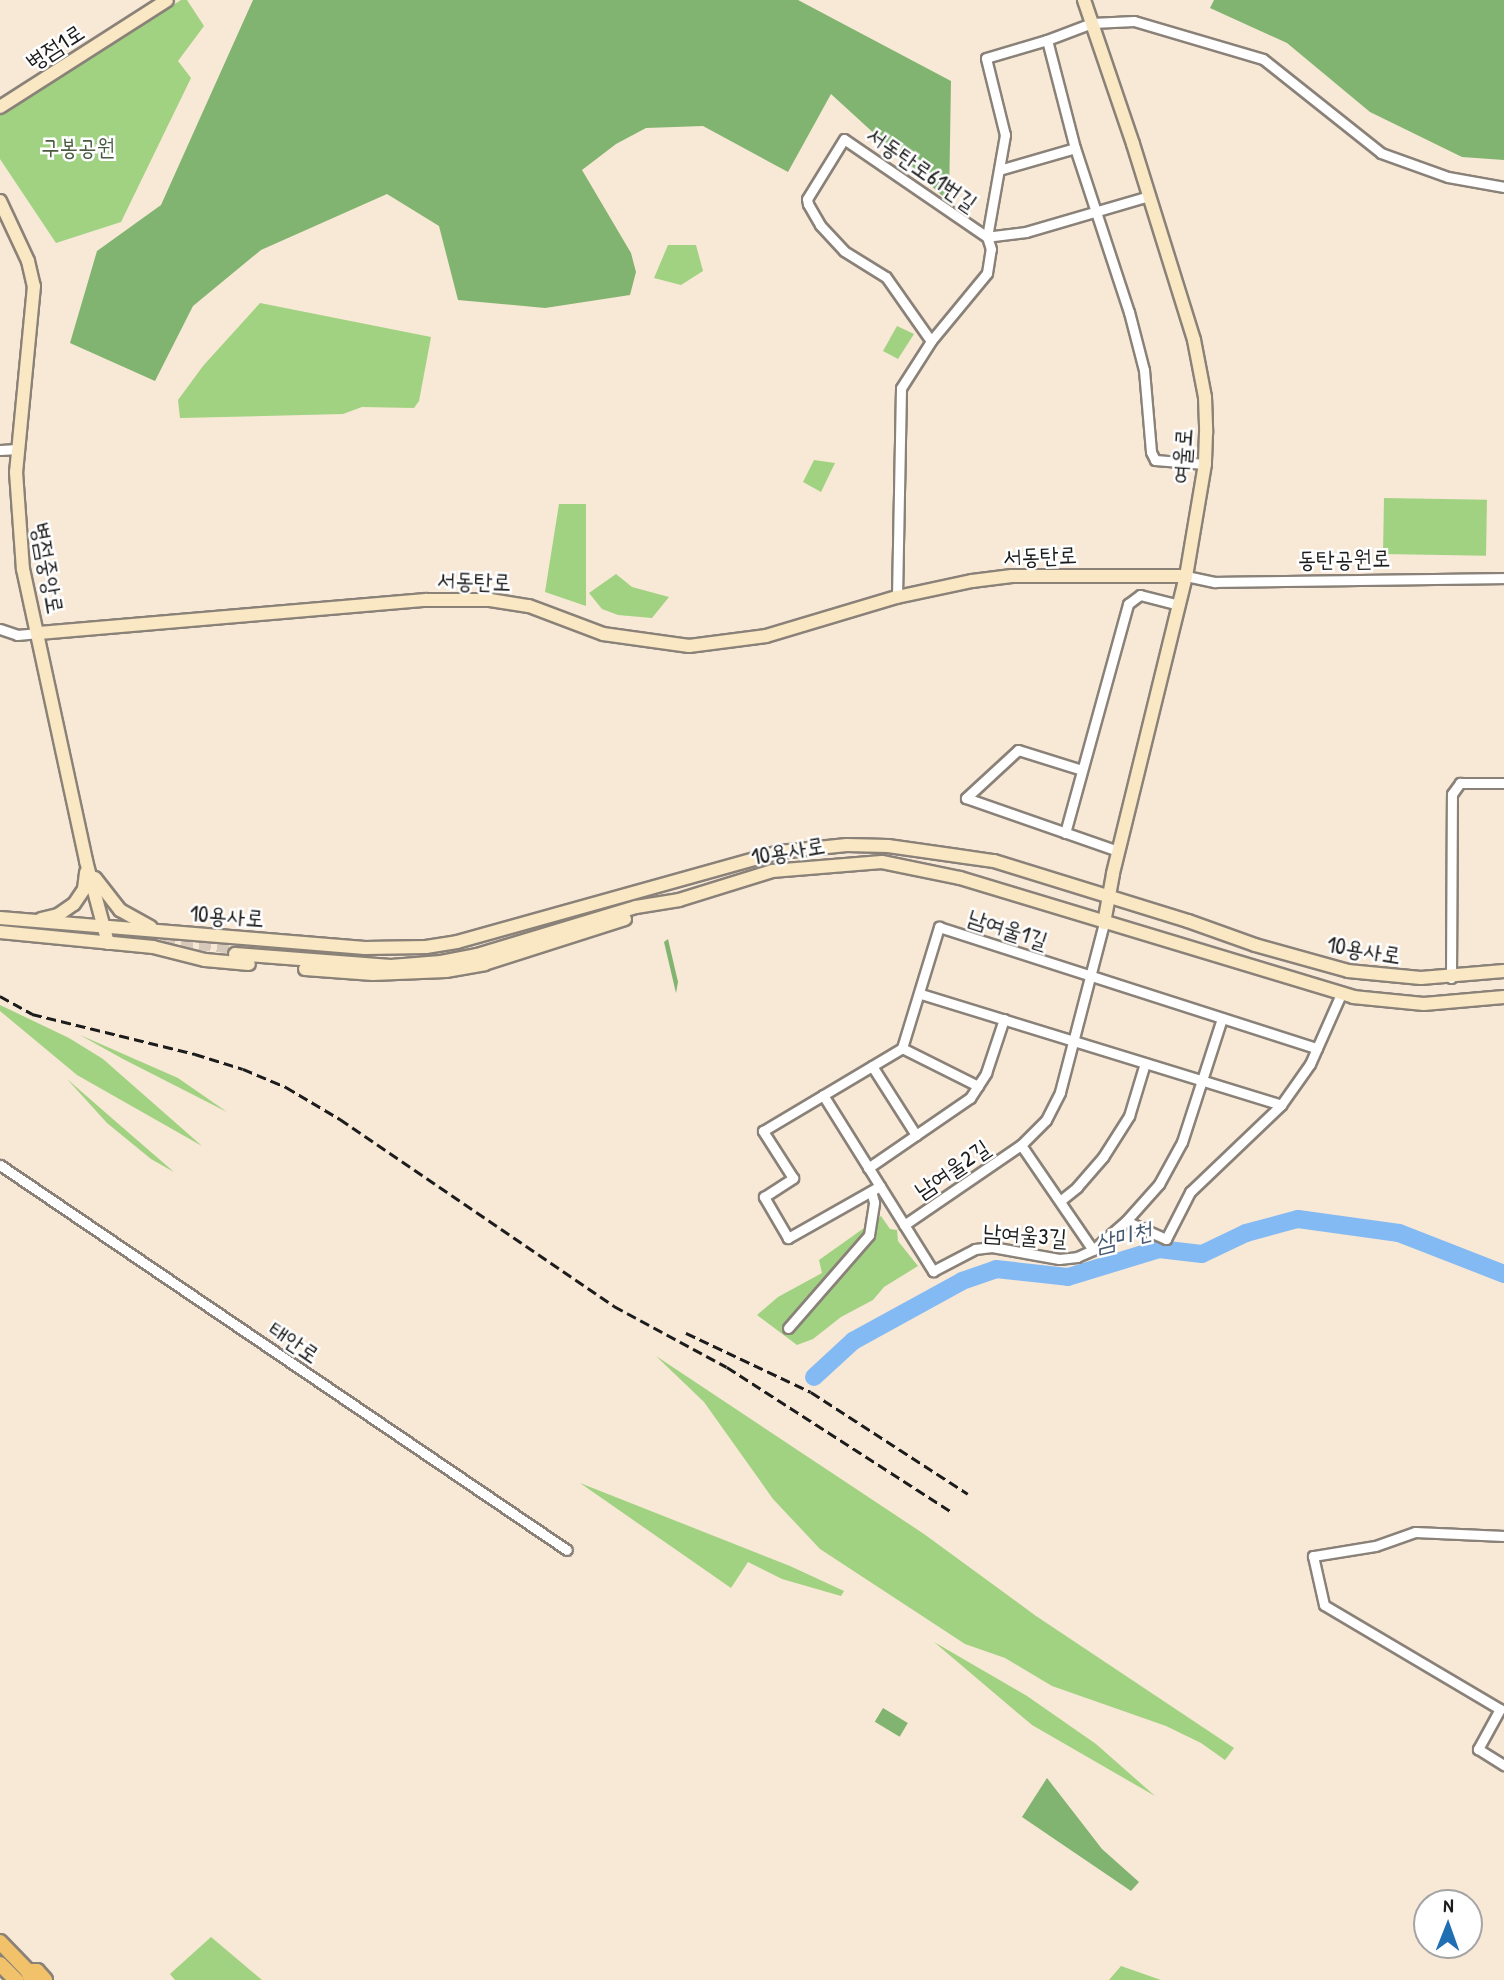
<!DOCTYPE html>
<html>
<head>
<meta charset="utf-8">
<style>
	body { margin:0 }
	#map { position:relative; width:1504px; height:1980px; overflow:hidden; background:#f8e8d6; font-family:"Patrick Hand","Poor Story",sans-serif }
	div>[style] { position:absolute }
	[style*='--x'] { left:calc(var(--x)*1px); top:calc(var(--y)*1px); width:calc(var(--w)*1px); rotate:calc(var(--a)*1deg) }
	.green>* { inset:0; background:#a0d282; transform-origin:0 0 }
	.forest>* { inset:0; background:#80b470; transform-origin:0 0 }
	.river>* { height:18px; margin:-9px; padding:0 9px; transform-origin:9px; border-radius:9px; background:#84baf3 }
	.secondary-tunnel>* { height:12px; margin-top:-6px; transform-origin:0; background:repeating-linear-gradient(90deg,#d7c9ba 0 12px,transparent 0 18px) }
	.roads { filter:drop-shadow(2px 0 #8a8279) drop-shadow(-2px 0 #8a8279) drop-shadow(0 2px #8a8279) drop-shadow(0 -2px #8a8279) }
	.street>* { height:9px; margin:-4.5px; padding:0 4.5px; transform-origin:4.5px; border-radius:4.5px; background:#fff }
	.secondary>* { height:12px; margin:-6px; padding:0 6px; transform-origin:6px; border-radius:6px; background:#fae7c3 }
	.primary>* { height:14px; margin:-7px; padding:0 7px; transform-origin:7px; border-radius:7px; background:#f2c26a }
	.rail>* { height:2.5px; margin-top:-1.25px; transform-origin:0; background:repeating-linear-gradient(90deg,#1c1c1c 0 10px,transparent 0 15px) }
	span { translate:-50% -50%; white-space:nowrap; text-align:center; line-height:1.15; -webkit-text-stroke:5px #fff; paint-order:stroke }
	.street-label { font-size:23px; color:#1c1c1c }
	.park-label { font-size:23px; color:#4a5c40 }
	.water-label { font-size:24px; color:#465b72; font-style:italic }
	.north { position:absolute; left:1413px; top:1889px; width:70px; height:70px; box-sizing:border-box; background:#fff; border:2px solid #a4a4a4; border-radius:50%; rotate:1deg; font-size:19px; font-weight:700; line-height:28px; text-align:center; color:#1c1c1c }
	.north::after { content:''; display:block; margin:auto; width:24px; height:32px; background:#1f6fb2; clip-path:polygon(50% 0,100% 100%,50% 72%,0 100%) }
</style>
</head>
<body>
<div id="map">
	<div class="green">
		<i style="clip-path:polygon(181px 0,187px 0,204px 26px,178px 61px,191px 78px,121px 222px,56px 243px,0 159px,0 114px)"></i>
		<i style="clip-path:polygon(668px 245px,696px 245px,703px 271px,681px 285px,654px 278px)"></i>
		<i style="clip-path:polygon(260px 303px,431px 337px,419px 401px,414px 408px,362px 407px,343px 414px,180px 418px,178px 400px,203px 366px)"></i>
		<i style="clip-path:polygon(897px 326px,914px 334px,898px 359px,883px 351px)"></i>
		<i style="clip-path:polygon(814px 460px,835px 463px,821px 492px,803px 482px)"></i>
		<i style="left:1384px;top:498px;width:103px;height:56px;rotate:1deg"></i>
		<i style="clip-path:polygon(559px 504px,586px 504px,586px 606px,545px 592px)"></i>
		<i style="clip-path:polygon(616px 574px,632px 587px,669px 597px,652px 618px,618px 615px,602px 609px,589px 593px)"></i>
		<i style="clip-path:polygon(0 1005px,69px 1038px,103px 1059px,202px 1146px,77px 1075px,0 1011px)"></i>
		<i style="clip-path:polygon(80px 1035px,178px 1078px,227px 1112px,123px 1059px)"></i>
		<i style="clip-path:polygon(67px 1079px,114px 1120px,174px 1172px,151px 1159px,107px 1123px)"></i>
		<i style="clip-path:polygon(881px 1216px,890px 1229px,897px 1230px,898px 1241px,918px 1266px,884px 1287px,873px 1300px,841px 1317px,813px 1339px,797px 1345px,757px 1315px,778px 1297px,822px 1273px,819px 1260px)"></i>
		<i style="clip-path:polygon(656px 1356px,924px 1534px,1036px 1616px,1234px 1748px,1225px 1760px,1201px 1743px,1166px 1726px,1052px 1686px,1005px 1658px,965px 1644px,820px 1549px,773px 1499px,704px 1402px)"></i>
		<i style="clip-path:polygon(580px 1483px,790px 1566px,844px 1591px,841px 1596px,782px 1579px,748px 1562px,731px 1588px)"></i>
		<i style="clip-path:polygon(934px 1642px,1027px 1696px,1096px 1744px,1155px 1796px,1032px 1725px)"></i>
		<i style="clip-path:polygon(211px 1937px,262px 1980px,175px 1980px,170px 1974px)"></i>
		<i style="clip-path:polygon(1121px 1966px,1161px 1980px,1109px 1980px)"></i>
	</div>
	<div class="forest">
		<i style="clip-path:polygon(253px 0,798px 0,951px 81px,949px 202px,831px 94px,788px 172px,703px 126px,646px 128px,616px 144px,582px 170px,631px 253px,636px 272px,630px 295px,545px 308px,458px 300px,439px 226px,387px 194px,261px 250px,193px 306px,155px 381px,70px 343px,97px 251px,161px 205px)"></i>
		<i style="clip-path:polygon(1214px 0,1504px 0,1504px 160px,1462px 157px,1370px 112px,1287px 43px,1210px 8px)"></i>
		<i style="clip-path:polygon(668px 939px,678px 982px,676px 993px,664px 942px)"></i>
		<i style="left:883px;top:1708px;width:29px;height:16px;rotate:31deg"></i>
		<i style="clip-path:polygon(1047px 1778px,1102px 1849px,1139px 1882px,1131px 1891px,1022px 1817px)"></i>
	</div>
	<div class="river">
		<i style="--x:814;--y:1377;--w:53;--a:-42.7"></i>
		<i style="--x:853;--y:1341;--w:124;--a:-28.8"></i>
		<i style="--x:962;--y:1281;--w:36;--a:-19"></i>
		<i style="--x:996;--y:1269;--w:72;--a:6.3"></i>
		<i style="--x:1068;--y:1277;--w:95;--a:-17.1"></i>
		<i style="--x:1159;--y:1249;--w:43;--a:6.6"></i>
		<i style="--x:1202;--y:1254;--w:49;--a:-25.5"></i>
		<i style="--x:1246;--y:1233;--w:54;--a:-15.1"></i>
		<i style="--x:1298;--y:1219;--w:102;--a:7.9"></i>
		<i style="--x:1399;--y:1233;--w:113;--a:21.3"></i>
	</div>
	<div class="secondary-tunnel">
		<i style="--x:20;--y:925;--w:217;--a:6.1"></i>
	</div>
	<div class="roads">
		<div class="street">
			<i style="--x:1047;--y:40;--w:112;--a:75.5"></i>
			<i style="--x:1075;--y:148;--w:173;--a:71.8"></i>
			<i style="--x:1129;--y:312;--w:60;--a:75.5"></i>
			<i style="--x:1144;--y:370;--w:82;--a:85.1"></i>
			<i style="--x:1151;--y:452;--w:9;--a:63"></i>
			<i style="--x:1155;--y:460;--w:50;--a:4.6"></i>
			<i style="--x:999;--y:170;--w:79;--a:-16.1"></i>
			<i style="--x:1149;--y:196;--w:128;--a:163.7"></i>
			<i style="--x:1026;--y:232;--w:39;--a:173"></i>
			<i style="--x:987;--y:237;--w:104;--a:-80"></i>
			<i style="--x:1005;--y:135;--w:79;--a:-103.9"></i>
			<i style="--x:986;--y:58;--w:64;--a:-16.4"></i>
			<i style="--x:1047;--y:40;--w:48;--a:-20.7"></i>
			<i style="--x:1092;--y:23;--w:42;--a:-2.7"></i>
			<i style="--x:1134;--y:21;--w:134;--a:16.4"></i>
			<i style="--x:1263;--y:59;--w:151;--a:38.5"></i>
			<i style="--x:1381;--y:153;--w:71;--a:19.7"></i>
			<i style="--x:1448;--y:177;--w:57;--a:10.1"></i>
			<i style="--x:0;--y:450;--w:18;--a:-3"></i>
			<i style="--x:1186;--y:576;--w:30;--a:12"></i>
			<i style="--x:1215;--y:582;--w:289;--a:-0.8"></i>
			<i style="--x:897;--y:597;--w:209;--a:-88.9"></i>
			<i style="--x:901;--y:388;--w:56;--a:-57.4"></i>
			<i style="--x:931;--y:341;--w:88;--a:-50.5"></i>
			<i style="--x:987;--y:273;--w:24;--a:-81"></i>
			<i style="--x:991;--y:249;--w:13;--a:-108"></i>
			<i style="--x:987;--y:237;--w:173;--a:-145.6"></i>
			<i style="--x:844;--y:139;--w:70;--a:121.7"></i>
			<i style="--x:807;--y:199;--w:5;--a:79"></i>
			<i style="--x:808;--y:204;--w:24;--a:60"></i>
			<i style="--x:820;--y:225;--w:35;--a:47"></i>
			<i style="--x:844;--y:251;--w:49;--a:31.8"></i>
			<i style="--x:886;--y:277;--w:78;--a:54.9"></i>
			<i style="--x:0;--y:629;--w:18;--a:19"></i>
			<i style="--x:17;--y:635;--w:22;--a:-5"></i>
			<i style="--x:1082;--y:770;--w:67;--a:-162.6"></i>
			<i style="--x:1018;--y:750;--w:71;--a:137.3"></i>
			<i style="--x:966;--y:798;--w:161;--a:19.2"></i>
			<i style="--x:1065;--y:833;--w:238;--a:-74.6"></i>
			<i style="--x:1128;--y:604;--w:15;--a:-37"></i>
			<i style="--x:1140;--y:595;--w:40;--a:14.4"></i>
			<i style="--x:1451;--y:978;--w:184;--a:-89.7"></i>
			<i style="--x:1452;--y:794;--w:14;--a:-54"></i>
			<i style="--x:1460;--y:783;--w:44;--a:0"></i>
			<i style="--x:921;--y:994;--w:377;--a:17.1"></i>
			<i style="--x:902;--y:1048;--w:85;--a:26.6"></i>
			<i style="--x:872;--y:1066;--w:82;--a:57.5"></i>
			<i style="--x:823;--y:1095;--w:208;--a:58"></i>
			<i style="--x:933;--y:1271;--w:47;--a:-27.6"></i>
			<i style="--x:975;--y:1249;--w:17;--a:-7"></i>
			<i style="--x:992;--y:1247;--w:68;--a:10.2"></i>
			<i style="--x:1059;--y:1259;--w:18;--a:-6"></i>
			<i style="--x:1077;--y:1257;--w:17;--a:-24"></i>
			<i style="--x:1093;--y:1250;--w:44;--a:-41.3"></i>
			<i style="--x:1126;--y:1221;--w:50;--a:-48.3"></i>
			<i style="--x:1159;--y:1184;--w:48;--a:-61.3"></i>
			<i style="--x:1182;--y:1142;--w:130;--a:-72.1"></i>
			<i style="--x:1021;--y:1145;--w:127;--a:55.6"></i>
			<i style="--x:0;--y:1165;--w:685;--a:34.18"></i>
			<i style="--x:868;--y:1168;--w:124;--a:-34.5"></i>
			<i style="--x:970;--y:1098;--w:30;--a:-57"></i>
			<i style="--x:986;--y:1073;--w:57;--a:-71.6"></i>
			<i style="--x:880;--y:1186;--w:106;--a:150.5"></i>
			<i style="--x:788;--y:1238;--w:48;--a:-120.3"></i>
			<i style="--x:764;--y:1197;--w:35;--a:-33"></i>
			<i style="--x:793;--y:1178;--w:56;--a:-122.6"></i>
			<i style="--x:763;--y:1131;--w:162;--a:-30.8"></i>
			<i style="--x:902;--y:1048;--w:127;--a:-73"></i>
			<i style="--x:939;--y:927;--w:397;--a:17.8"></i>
			<i style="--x:1060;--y:1201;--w:22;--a:-39"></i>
			<i style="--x:1077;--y:1187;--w:40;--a:-49"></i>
			<i style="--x:1103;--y:1157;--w:49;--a:-57.6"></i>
			<i style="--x:1129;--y:1116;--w:55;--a:-73.2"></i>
			<i style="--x:1126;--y:1221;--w:44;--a:24.2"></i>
			<i style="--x:1166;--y:1239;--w:53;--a:-62.9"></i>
			<i style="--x:1190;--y:1192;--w:126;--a:-43.7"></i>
			<i style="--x:1281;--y:1105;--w:50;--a:-54.7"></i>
			<i style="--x:1310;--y:1064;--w:77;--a:-66.1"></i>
			<i style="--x:904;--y:1225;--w:142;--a:-34.4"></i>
			<i style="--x:1021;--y:1145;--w:35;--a:-45"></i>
			<i style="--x:1046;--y:1120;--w:31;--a:-63"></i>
			<i style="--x:1060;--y:1092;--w:175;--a:-75.4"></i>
			<i style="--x:788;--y:1328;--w:123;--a:-48.9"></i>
			<i style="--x:869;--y:1235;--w:33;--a:-81"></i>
			<i style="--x:874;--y:1202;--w:11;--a:-105"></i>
			<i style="--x:1504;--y:1536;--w:89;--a:-177.4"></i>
			<i style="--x:1415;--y:1532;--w:42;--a:160.7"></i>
			<i style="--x:1375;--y:1546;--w:63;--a:170.8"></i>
			<i style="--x:1313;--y:1556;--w:50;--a:77.3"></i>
			<i style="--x:1324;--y:1605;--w:204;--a:30.6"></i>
			<i style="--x:1500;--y:1709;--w:46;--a:118.8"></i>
			<i style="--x:1478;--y:1749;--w:31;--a:32"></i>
		</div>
		<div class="secondary">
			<i style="--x:1084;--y:0;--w:152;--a:71.2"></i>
			<i style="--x:1133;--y:144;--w:205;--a:72.7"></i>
			<i style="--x:1194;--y:340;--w:58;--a:79.1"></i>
			<i style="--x:1205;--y:397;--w:36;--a:88"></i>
			<i style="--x:1206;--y:433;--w:31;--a:92"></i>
			<i style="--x:1205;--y:464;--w:114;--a:99.6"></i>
			<i style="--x:1186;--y:576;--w:307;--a:103.8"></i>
			<i style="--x:1113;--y:874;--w:50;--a:100.4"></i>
			<i style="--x:0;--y:107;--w:198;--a:-32.6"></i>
			<i style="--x:0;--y:201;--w:66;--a:65"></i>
			<i style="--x:28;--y:261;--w:26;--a:77"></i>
			<i style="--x:34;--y:286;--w:187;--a:95.5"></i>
			<i style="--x:16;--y:472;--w:97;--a:85.9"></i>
			<i style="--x:23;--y:569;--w:299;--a:77.8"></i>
			<i style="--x:86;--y:861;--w:85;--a:75"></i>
			<i style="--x:39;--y:633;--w:388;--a:-4.9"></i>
			<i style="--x:426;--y:600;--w:64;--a:0"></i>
			<i style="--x:490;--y:600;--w:39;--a:9"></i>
			<i style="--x:529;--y:606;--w:79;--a:20.7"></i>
			<i style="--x:603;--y:634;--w:87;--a:7.9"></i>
			<i style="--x:689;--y:646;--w:78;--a:-7.4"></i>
			<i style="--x:766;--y:636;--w:137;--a:-16.6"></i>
			<i style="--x:897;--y:597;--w:77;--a:-12"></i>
			<i style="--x:972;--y:581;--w:40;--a:-7.1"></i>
			<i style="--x:1012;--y:576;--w:174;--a:0"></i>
			<i style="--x:95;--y:878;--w:41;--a:52"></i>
			<i style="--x:120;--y:910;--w:35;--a:29"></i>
			<i style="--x:0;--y:918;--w:366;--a:4.7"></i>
			<i style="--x:365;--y:948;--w:61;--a:-0.9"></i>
			<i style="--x:426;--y:947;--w:31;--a:-9"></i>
			<i style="--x:457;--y:942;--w:334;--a:-15.6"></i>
			<i style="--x:779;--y:852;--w:68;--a:-5.9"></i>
			<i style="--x:847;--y:845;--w:41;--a:1.4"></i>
			<i style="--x:888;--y:846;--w:107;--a:8.1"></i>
			<i style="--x:994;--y:861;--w:203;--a:17.2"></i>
			<i style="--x:1188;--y:921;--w:71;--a:19.7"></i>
			<i style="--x:1255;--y:945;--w:97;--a:15.6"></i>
			<i style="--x:1348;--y:971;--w:73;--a:5.5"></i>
			<i style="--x:1421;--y:978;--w:83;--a:-4.8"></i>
			<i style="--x:41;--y:919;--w:17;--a:-13"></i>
			<i style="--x:58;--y:915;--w:19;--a:-35"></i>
			<i style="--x:74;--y:904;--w:18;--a:-56"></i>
			<i style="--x:84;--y:889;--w:17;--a:-83"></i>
			<i style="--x:0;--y:932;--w:154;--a:5.6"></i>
			<i style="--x:153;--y:947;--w:54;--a:14"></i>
			<i style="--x:205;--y:960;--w:44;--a:5.2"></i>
			<i style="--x:235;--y:954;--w:156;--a:4.4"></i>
			<i style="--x:391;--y:966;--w:50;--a:-4.6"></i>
			<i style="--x:441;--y:962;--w:37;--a:-11"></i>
			<i style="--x:477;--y:955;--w:166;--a:-16.8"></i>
			<i style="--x:636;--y:907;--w:44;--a:-9.2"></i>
			<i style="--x:679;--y:900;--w:97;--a:-17.3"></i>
			<i style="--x:772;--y:871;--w:110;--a:-4.7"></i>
			<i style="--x:882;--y:862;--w:80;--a:11.6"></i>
			<i style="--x:960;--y:878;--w:411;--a:16.8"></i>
			<i style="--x:1353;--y:997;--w:71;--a:5.6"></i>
			<i style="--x:1424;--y:1004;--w:80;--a:-5"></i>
			<i style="--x:305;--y:969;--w:68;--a:4.2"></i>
			<i style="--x:373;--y:974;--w:73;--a:-2.4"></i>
			<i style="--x:446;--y:971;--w:39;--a:-10"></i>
			<i style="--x:484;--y:964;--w:148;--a:-17.7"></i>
		</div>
		<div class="primary">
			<i style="--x:0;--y:1942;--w:40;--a:46"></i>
			<i style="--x:28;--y:1971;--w:9;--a:72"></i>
			<i style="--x:0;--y:1964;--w:23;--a:45"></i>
			<i style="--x:28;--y:1971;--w:9;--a:0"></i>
			<i style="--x:37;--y:1971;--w:12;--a:48"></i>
		</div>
	</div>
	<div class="rail">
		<i style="--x:0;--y:996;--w:37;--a:29"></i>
		<i style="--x:32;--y:1014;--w:168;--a:13.8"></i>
		<i style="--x:195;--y:1054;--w:50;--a:17.4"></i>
		<i style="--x:243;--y:1069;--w:47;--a:22.7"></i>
		<i style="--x:286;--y:1087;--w:63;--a:30.7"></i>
		<i style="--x:340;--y:1119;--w:332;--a:34.3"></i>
		<i style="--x:614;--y:1306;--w:128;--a:28.4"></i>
		<i style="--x:727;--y:1367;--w:268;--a:32.8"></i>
		<i style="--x:686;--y:1333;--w:138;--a:25.3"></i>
		<i style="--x:811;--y:1392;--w:187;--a:33"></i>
	</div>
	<div class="street-label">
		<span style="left:55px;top:47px;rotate:-33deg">병점1로</span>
		<span style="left:922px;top:169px;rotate:35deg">서동탄로61번길</span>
		<span style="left:1182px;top:456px;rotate:-86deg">여울로</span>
		<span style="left:1040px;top:556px;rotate:-2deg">서동탄로</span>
		<span style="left:1344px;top:559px;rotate:-1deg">동탄공원로</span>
		<span style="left:48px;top:568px;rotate:80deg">병점중앙로</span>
		<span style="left:474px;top:581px;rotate:2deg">서동탄로</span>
		<span style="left:788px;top:851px;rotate:-10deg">10용사로</span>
		<span style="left:227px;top:916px;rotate:4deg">10용사로</span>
		<span style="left:1008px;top:929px;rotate:18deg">남여울1길</span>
		<span style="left:1364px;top:950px;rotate:9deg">10용사로</span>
		<span style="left:952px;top:1169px;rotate:-34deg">남여울2길</span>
		<span style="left:1025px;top:1235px;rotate:4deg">남여울3길</span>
		<span style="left:294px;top:1342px;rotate:34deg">태안로</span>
	</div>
	<div class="park-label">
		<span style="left:78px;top:147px">구봉공원</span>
	</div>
	<div class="water-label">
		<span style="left:1123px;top:1237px;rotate:-14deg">삼미천</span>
	</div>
	<div class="north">N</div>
</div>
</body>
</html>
